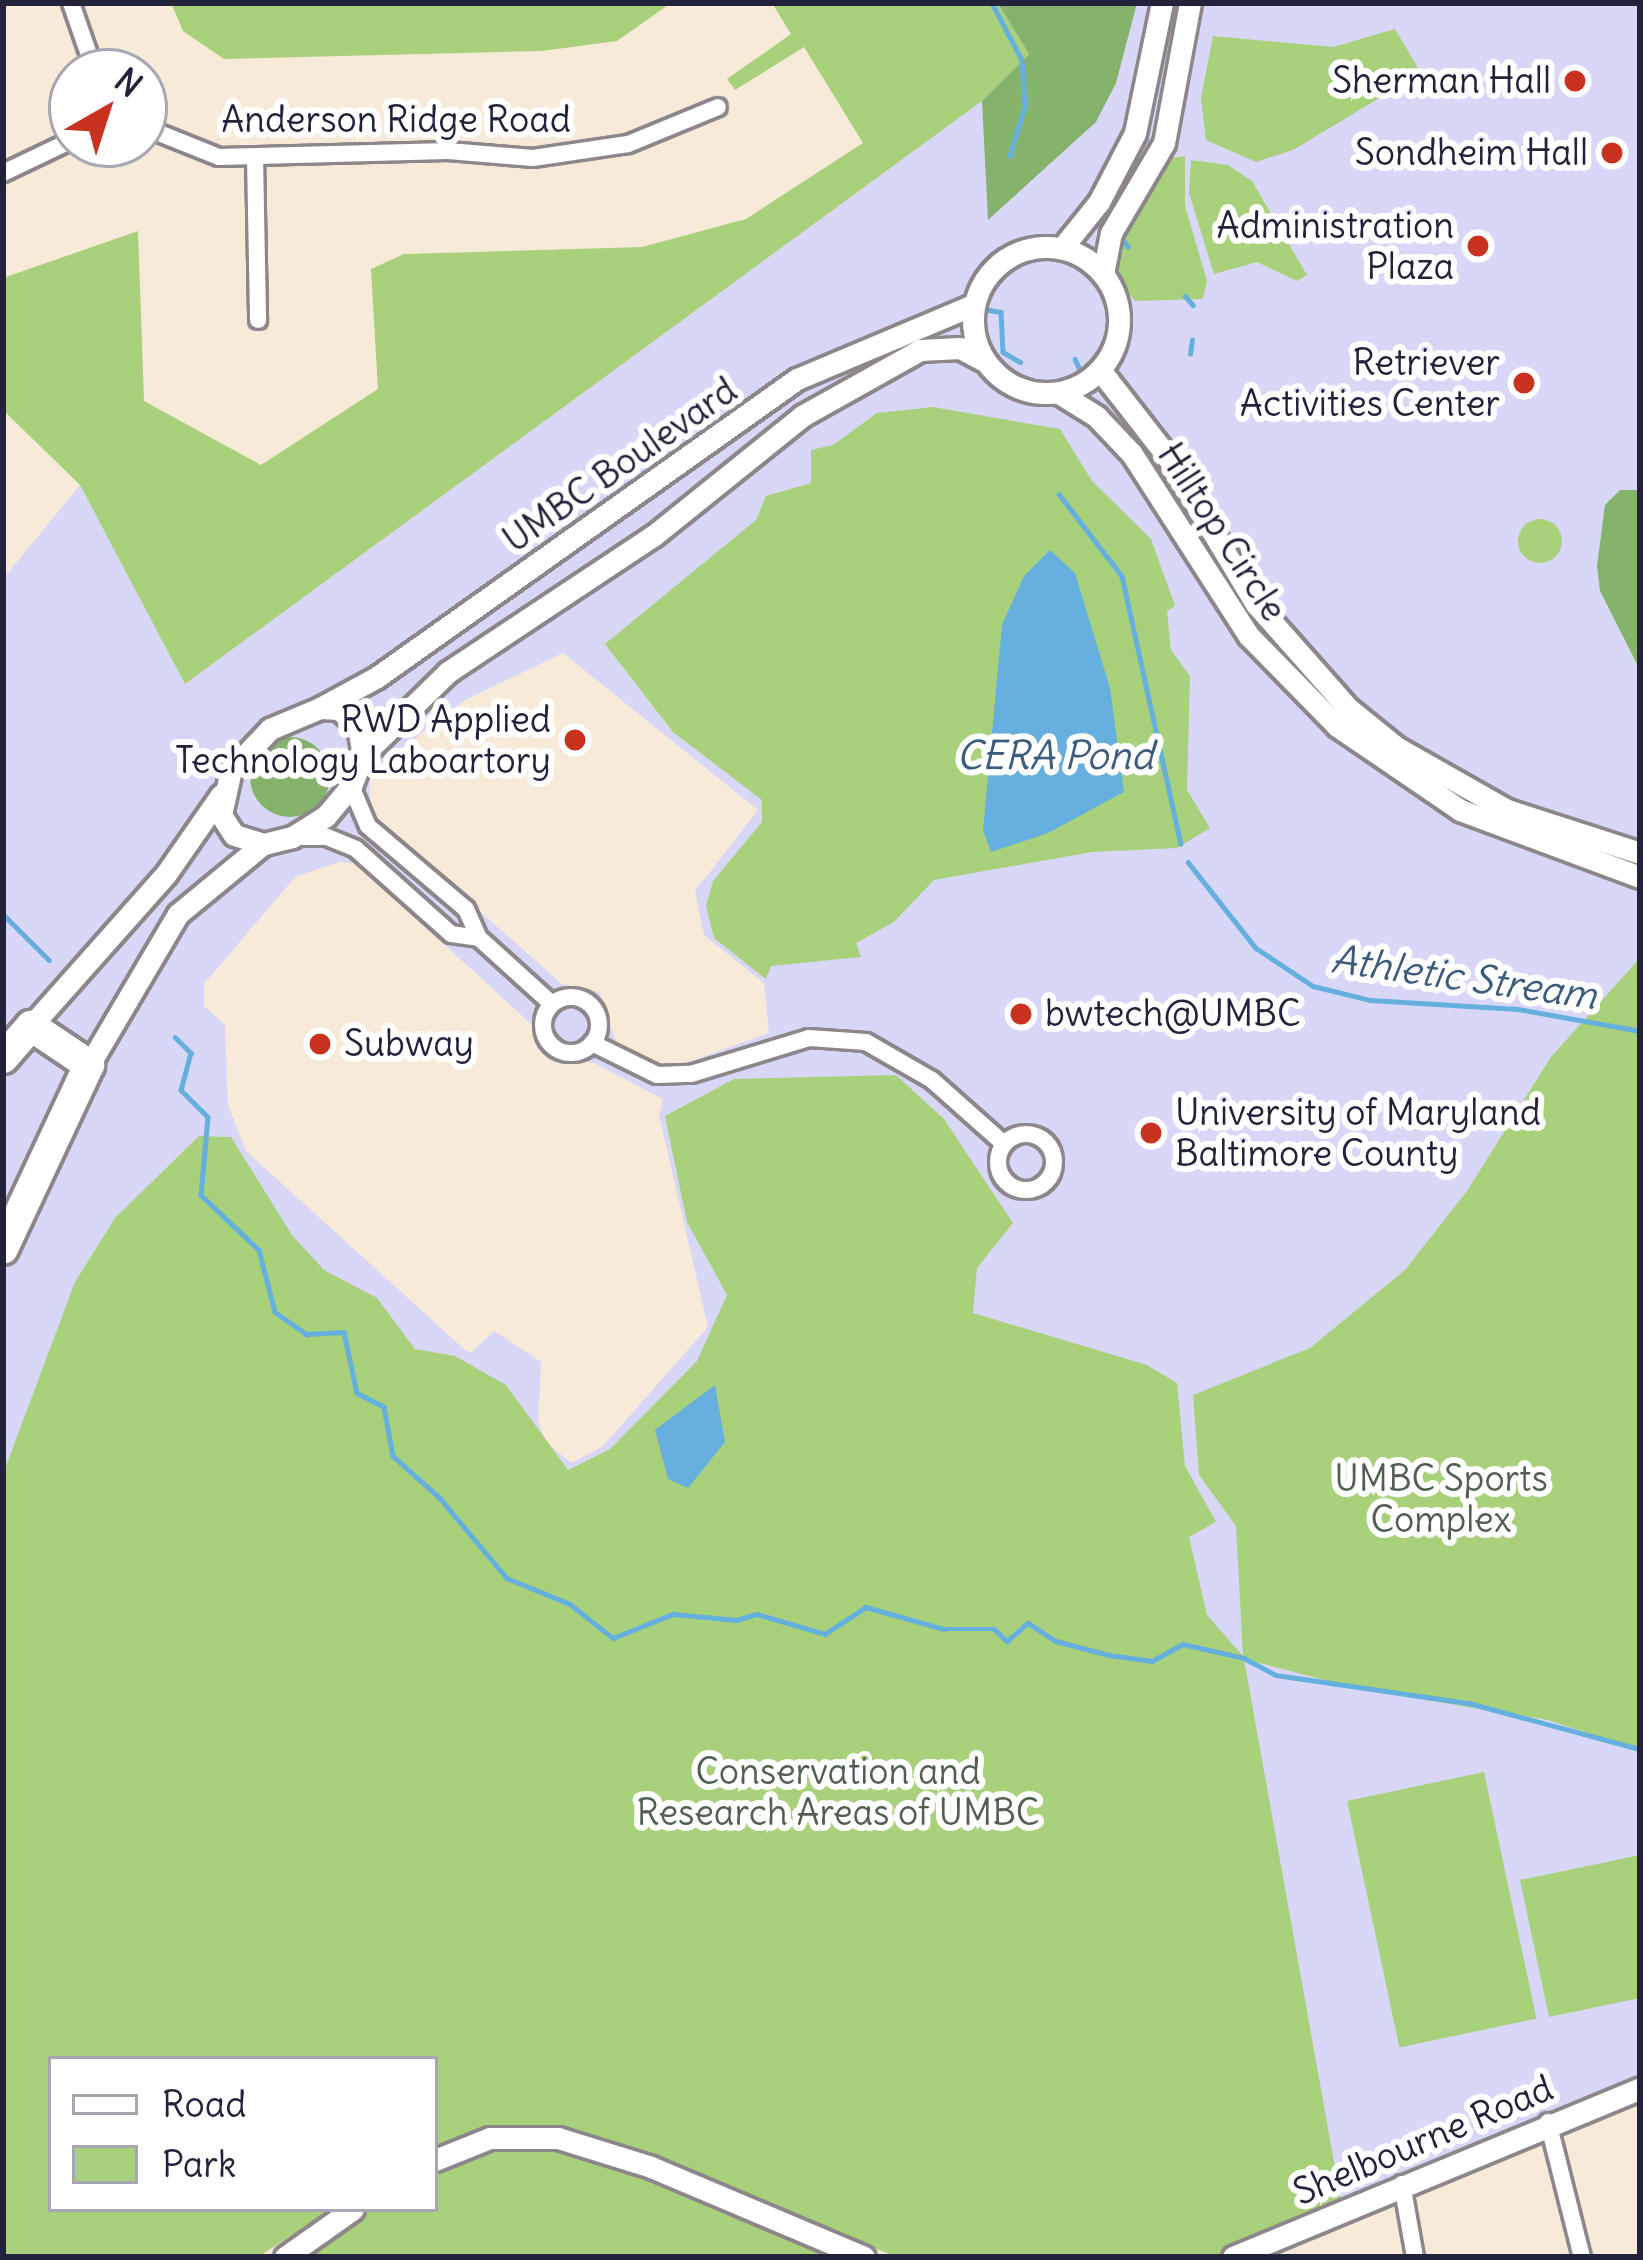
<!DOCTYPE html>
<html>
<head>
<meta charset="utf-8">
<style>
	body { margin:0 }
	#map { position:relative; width:1643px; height:2260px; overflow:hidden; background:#f8ead9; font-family:Delius,sans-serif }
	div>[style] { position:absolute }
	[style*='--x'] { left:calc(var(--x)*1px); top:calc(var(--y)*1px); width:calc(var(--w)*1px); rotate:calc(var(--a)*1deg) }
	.built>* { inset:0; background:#d8d7f8 }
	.green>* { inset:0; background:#a9d17b; transform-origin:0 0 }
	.round { border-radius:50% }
	.forest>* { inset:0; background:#86b36b }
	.water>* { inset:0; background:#65b0de }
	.stream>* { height:4.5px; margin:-2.25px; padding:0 2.25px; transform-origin:2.25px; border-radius:2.25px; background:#65b0de }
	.roads { filter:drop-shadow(3px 0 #8d868a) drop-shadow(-3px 0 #8d868a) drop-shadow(0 3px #8d868a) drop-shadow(0 -3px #8d868a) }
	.street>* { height:16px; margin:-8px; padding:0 8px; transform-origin:8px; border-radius:8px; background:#fff }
	.street>.ring { margin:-8px; padding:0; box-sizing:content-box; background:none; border:16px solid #fff; border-radius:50% }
	.secondary>* { height:21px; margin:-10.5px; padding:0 10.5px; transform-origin:10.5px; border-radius:10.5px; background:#fff }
	.secondary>.ring { margin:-10.5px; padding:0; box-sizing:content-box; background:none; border:21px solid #fff; border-radius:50% }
	.highway>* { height:30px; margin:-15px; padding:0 15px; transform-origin:15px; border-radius:15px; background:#fff }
	.dots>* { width:33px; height:33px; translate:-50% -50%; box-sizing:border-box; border:6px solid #fff; border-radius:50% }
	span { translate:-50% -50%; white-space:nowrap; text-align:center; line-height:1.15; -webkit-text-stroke:12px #fff; paint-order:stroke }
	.poi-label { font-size:36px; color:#22223b }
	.right { translate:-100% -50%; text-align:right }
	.left { translate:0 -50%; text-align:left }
	.street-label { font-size:36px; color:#22223b }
	.park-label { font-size:36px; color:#515f51 }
	.water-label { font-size:39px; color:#3d5b7c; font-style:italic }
	.frame { position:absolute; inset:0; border:6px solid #22223b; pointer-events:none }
	.legend { position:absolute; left:48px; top:2056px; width:390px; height:156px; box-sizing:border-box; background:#fff; border:3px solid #a7a7b1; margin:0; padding:15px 21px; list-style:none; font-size:36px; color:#22223b }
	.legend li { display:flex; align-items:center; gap:24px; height:60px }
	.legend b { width:60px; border:3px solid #a7a7b1 }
	.north { position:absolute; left:48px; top:48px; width:120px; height:120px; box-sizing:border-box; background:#fff; border:3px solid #a7a7b1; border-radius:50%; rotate:39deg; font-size:33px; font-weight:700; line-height:48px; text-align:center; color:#22223b }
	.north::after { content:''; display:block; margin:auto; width:42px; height:54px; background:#c8321e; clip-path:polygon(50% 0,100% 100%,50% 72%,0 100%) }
</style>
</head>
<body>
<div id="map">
	<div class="built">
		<i style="clip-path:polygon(evenodd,998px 3px,1640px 3px,1640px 2077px,1214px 2257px,897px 2257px,588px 2133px,512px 2126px,475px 2131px,435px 2150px,435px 2059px,51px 2059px,51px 2209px,332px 2209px,258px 2257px,3px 2257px,3px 579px,80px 485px,186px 683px,982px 101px,998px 3px,563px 653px,758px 810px,695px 891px,704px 935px,764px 983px,769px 1033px,686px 1063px,653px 1064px,633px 1055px,617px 1045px,599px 992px,562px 984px,371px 815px,369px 773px,465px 700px,563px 653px,998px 3px,339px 862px,354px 863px,480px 977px,531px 1024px,546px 1054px,594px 1063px,663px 1099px,659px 1115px,708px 1327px,602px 1447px,571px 1463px,546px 1442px,538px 1422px,541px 1362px,494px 1331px,471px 1353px,464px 1349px,246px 1151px,228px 1105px,225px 1025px,204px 1006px,204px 984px,295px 877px,339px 862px)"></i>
	</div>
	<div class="green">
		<i style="clip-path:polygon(171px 3px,671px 3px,617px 41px,542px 51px,224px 59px,183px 31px)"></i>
		<i style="clip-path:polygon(772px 3px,998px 3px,1029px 54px,982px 101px,185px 684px,80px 485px,3px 410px,3px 278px,138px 231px,144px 401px,261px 465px,378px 389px,371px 269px,404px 254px,642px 247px,746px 219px,863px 143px,804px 47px,735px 90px,727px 79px,791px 34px)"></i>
		<i style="clip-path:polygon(1395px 29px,1421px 73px,1293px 150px,1256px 162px,1206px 140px,1201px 98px,1213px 36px,1333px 47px)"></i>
		<i style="clip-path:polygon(1185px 156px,1185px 206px,1207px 281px,1203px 299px,1135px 301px,1117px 278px,1120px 237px,1126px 245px,1122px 232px,1165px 159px)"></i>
		<i style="clip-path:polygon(1191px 160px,1228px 165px,1252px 181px,1307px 275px,1297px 281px,1257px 262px,1214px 274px,1189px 193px)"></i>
		<i style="clip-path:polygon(933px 407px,1060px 429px,1092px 481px,1151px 539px,1175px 606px,1167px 611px,1171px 650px,1190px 676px,1187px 790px,1210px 828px,1177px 848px,1092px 852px,934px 880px,894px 922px,856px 943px,861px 957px,771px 966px,766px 979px,714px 938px,706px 906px,713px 881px,762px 822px,762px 800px,673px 732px,605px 644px,756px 520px,766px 496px,811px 483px,811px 450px,833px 445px,877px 413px)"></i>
		<i class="round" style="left:1518px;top:519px;width:44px;height:44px"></i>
		<i style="clip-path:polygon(1640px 958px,1640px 1751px,1548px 1720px,1359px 1689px,1244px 1659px,1341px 2201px,1214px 2257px,897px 2257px,588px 2133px,512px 2126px,475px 2131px,435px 2150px,435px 2059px,51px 2059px,51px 2209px,332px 2209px,258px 2257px,3px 2257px,3px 1474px,75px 1282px,115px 1218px,199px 1136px,231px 1137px,292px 1235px,324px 1270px,377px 1298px,415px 1349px,455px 1356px,506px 1385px,568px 1470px,610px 1449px,697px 1361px,727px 1295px,687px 1222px,665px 1116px,734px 1079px,896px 1075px,944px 1119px,1013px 1223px,977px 1268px,973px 1313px,1147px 1365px,1177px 1383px,1185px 1466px,1216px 1522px,1189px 1537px,1207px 1615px,1243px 1656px,1236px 1526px,1199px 1475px,1193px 1395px,1310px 1348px,1405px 1270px,1467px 1191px,1551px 1057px)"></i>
		<i style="left:1484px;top:1772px;width:252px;height:140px;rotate:78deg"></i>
		<i style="clip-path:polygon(1640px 1855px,1640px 1998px,1549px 2017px,1520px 1880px)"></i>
		<i style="clip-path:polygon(519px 2145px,592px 2157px,839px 2257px,302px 2257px,372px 2209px,435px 2209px,435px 2170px)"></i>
	</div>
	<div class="forest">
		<i style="clip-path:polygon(998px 3px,1137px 3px,1116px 83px,1096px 122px,988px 220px,982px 101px,1029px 54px)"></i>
		<i style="clip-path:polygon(1620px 490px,1640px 490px,1640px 670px,1600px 591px,1597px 566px,1605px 505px)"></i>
		<i class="round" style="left:250px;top:737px;width:80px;height:80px"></i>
	</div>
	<div class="water">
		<i style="clip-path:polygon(1050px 550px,1075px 573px,1110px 688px,1124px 792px,1048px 833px,991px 852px,983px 830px,1002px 625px,1024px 576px)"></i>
		<i style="clip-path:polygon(715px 1385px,725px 1442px,688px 1488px,668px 1479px,655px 1430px)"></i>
	</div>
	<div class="stream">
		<i style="--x:992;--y:3;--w:64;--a:62.2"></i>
		<i style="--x:1022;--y:60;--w:46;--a:86.3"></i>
		<i style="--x:1025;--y:106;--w:52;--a:106.7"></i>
		<i style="--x:1120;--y:235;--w:14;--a:56"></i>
		<i style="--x:1185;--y:296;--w:12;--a:48"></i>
		<i style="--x:982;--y:309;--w:19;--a:9"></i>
		<i style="--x:1001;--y:312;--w:40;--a:87.1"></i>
		<i style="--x:1003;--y:352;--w:20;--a:30"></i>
		<i style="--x:1190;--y:354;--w:14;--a:-82"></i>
		<i style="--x:1075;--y:359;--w:14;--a:65"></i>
		<i style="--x:1059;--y:494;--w:103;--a:52.5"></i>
		<i style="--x:1122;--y:576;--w:274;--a:77.6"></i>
		<i style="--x:1188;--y:862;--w:110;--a:51.7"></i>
		<i style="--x:1256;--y:948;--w:69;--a:33.7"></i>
		<i style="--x:1313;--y:986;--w:59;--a:13.8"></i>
		<i style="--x:1370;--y:1000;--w:148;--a:3.5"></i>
		<i style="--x:1518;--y:1009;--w:124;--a:10.2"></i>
		<i style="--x:3;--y:914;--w:65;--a:45"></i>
		<i style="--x:175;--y:1037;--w:23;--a:45"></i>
		<i style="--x:191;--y:1053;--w:38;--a:105"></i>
		<i style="--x:181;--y:1090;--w:38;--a:45"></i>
		<i style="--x:208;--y:1117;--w:78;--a:95.1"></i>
		<i style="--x:201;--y:1195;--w:80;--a:43.5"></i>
		<i style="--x:259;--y:1250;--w:64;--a:75.5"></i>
		<i style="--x:275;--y:1312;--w:39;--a:35"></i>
		<i style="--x:307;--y:1334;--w:37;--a:-3"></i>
		<i style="--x:344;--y:1332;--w:62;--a:78"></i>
		<i style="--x:357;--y:1393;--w:30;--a:27"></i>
		<i style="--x:384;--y:1407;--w:50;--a:79.6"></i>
		<i style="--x:393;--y:1456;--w:62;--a:41.7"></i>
		<i style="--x:439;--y:1497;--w:106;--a:50"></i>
		<i style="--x:507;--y:1578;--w:68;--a:22.4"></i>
		<i style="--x:570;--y:1604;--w:55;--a:38.3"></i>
		<i style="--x:613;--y:1638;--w:65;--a:-21.8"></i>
		<i style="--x:673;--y:1614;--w:64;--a:5.4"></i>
		<i style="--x:737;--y:1620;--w:21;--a:-17"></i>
		<i style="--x:757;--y:1614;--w:71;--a:16.4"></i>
		<i style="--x:825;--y:1634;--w:49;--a:-33.4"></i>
		<i style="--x:866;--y:1607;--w:81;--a:15.8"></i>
		<i style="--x:944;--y:1629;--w:50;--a:0"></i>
		<i style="--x:994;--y:1629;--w:18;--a:43"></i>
		<i style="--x:1007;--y:1641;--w:28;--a:-41"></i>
		<i style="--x:1028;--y:1623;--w:33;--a:33"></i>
		<i style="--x:1056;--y:1641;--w:55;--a:14.8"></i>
		<i style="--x:1109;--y:1655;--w:43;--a:7.9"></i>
		<i style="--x:1152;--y:1661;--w:35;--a:-29"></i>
		<i style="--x:1183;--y:1644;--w:63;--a:12.9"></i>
		<i style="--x:1244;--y:1658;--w:36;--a:28"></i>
		<i style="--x:1276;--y:1675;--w:195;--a:8.3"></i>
		<i style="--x:1469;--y:1703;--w:177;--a:15.1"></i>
	</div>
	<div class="roads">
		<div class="street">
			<i style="--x:71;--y:3;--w:73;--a:70.8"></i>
			<i style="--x:144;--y:127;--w:81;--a:21.8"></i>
			<i style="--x:219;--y:157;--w:229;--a:-1.5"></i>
			<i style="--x:448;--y:151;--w:85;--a:4.7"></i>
			<i style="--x:533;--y:158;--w:96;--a:-8.4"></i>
			<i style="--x:628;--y:144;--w:97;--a:-22.3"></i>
			<i style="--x:255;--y:158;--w:162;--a:88.9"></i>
			<i style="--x:3;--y:173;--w:76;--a:-25.6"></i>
			<i style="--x:351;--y:786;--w:43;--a:67"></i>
			<i style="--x:368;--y:826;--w:128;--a:40.3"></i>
			<i style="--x:466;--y:909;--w:32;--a:66"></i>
			<i style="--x:479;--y:938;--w:98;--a:42.1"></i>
			<i style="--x:293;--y:837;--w:34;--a:0"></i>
			<i style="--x:327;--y:837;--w:31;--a:22"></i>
			<i style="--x:356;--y:849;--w:127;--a:41.8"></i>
			<i style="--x:451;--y:934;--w:28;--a:8"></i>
			<i class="ring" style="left:543px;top:997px;width:40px;height:40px"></i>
			<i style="--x:592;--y:1043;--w:72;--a:26.2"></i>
			<i style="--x:657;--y:1075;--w:34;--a:-2"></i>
			<i style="--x:691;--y:1074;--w:123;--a:-17"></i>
			<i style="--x:809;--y:1038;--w:57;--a:4"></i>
			<i style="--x:866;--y:1042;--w:76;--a:29.9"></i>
			<i style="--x:932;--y:1080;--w:96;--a:41.6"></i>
			<i class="ring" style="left:998px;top:1134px;width:40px;height:40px"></i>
			<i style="--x:1548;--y:2122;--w:139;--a:75.9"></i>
			<i style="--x:1402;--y:2184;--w:74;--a:79.9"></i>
		</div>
		<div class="secondary">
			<i class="ring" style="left:973px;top:247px;width:125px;height:125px"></i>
			<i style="--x:1062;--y:248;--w:59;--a:-51.2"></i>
			<i style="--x:1099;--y:202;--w:78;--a:-62.4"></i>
			<i style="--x:1135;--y:133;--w:133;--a:-78.3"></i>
			<i style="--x:1103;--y:274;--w:42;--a:-79"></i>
			<i style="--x:1111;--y:233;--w:104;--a:-59.5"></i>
			<i style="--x:1164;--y:143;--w:142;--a:-79.5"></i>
			<i style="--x:1100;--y:370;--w:109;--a:52.1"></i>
			<i style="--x:1167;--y:456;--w:173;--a:59"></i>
			<i style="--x:1256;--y:604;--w:140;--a:48.5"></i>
			<i style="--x:1349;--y:709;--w:60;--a:39"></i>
			<i style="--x:1396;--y:747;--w:128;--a:29.6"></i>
			<i style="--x:1507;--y:810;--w:140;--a:17.9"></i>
			<i style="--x:1059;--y:393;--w:44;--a:31.9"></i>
			<i style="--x:1096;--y:416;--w:52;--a:46.5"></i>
			<i style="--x:1132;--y:454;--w:216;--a:57.3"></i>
			<i style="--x:1249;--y:636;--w:126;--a:45.6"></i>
			<i style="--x:1337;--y:726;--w:149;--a:34.3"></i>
			<i style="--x:1460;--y:810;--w:192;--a:20.4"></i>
			<i style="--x:320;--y:708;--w:65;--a:-28.5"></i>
			<i style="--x:377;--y:677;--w:515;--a:-35.36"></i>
			<i style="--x:797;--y:379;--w:191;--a:-22.8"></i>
			<i style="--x:320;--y:708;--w:19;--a:3"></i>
			<i style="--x:339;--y:709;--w:26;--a:43"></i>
			<i style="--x:358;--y:727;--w:28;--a:80"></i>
			<i style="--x:363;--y:755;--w:33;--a:111"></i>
			<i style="--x:351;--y:786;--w:39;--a:130"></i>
			<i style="--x:326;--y:816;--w:40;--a:148"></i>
			<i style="--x:292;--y:837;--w:29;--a:166"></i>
			<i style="--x:264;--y:844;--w:31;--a:-163"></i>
			<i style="--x:234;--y:835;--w:24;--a:-123"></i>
			<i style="--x:221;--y:815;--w:46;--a:-77.5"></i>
			<i style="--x:231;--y:770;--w:57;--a:-46.4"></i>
			<i style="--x:270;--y:729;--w:54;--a:-22.8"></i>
			<i style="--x:363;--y:755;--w:119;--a:-44.3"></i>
			<i style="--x:448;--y:672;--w:246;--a:-33.6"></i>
			<i style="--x:653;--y:536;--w:191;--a:-38.8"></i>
			<i style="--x:802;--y:416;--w:135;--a:-29.2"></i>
			<i style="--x:920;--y:350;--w:40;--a:-2.9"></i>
			<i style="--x:960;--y:348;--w:26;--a:28"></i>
			<i style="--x:31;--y:1026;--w:203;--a:-48.4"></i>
			<i style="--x:166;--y:874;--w:96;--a:-55.2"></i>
			<i style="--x:89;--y:1065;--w:175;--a:-59.5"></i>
			<i style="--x:178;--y:914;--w:110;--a:-39.5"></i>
			<i style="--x:435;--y:2160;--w:59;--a:-21.8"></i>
			<i style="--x:490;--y:2138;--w:68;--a:0"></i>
			<i style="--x:558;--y:2138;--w:97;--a:17.3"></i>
			<i style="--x:651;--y:2167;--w:231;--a:22.9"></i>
			<i style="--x:285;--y:2257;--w:83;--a:-35.2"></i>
			<i style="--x:1233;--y:2257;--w:441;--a:-22.5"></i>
		</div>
		<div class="highway">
			<i style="--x:3;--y:1058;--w:43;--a:-48.8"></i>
			<i style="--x:31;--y:1026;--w:70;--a:33.9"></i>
			<i style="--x:89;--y:1065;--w:203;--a:115.1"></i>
		</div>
	</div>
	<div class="dots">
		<i style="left:1575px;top:81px;background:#c8321e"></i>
		<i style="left:1612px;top:153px;background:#c8321e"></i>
		<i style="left:1478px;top:246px;background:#c8321e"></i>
		<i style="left:1524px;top:383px;background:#c8321e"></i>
		<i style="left:575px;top:740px;background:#c8321e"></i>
		<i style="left:1021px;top:1014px;background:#c8321e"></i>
		<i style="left:320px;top:1044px;background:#c8321e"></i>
		<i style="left:1151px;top:1133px;background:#c8321e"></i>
	</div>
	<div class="poi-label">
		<span class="right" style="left:1551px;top:81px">Sherman Hall</span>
		<span class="right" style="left:1588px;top:153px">Sondheim Hall</span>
		<span class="right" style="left:1454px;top:246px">Administration<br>Plaza</span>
		<span class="right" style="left:1500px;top:383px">Retriever<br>Activities Center</span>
		<span class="right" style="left:551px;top:740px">RWD Applied<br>Technology Laboartory</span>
		<span class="left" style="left:1045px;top:1014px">bwtech@UMBC</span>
		<span class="left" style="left:344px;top:1044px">Subway</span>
		<span class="left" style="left:1175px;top:1133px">University of Maryland<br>Baltimore County</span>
	</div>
	<div class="street-label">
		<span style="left:396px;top:120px">Anderson Ridge Road</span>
		<span style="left:620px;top:465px;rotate:-35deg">UMBC Boulevard</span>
		<span style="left:1222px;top:532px;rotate:57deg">Hilltop Circle</span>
		<span style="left:1423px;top:2140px;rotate:-23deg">Shelbourne Road</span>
	</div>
	<div class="park-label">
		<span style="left:1441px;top:1499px">UMBC Sports<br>Complex</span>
		<span style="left:838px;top:1792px">Conservation and<br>Research Areas of UMBC</span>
	</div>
	<div class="water-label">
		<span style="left:1055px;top:756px">CERA Pond</span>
		<span style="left:1464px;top:978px;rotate:8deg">Athletic Stream</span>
	</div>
	<div class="frame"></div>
	<ul class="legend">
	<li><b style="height:15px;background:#fff"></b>Road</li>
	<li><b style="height:33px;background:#a9d17b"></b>Park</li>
	</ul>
	<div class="north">N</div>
</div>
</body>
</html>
